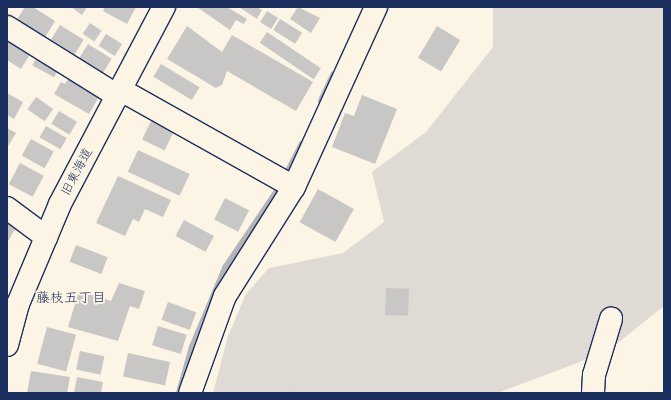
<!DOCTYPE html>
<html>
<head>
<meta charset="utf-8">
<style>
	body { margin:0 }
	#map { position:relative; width:671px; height:400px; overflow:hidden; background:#fcf5e5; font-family:Itim,"Klee One",sans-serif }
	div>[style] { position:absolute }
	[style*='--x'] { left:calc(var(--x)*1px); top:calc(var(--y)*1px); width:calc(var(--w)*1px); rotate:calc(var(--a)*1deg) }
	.green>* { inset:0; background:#dfdbd4 }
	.stream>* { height:5.5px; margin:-2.75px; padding:0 2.75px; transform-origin:2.75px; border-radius:2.75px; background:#b2b4b8 }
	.building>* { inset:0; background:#c8c7c6; transform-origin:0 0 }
	.path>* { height:2.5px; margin-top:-1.25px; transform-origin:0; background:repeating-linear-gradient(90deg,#1b2f5e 0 1px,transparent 0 4px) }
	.roads { filter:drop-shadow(1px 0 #1b2f5e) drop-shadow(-1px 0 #1b2f5e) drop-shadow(0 1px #1b2f5e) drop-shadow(0 -1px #1b2f5e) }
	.minor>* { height:22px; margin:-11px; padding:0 11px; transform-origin:11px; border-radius:11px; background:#fcf5e5 }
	span { translate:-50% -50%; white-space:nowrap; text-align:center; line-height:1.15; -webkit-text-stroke:4px #fcf5e5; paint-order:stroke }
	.street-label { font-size:13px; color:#1b2f5e }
	.neighbourhood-label { font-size:14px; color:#1b2f5e }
	.frame { position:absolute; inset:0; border:8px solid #1b2f5e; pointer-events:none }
</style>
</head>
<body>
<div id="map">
	<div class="green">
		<i style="clip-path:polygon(493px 7px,664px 7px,664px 306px,619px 342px,580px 362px,497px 393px,213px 393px,228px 336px,246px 294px,269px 268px,343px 253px,384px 222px,372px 172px,426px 132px,493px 47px)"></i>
	</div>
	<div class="stream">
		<i style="--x:321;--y:101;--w:29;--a:-65"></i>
		<i style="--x:285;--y:177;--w:37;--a:-63"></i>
		<i style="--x:179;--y:393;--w:48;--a:-74.2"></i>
		<i style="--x:192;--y:347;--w:86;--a:-67.3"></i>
		<i style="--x:225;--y:268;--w:100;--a:-56"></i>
	</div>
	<div class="building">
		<i style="clip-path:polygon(25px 7px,33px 7px,55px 21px,44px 39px,16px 21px)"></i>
		<i style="clip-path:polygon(71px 7px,87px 7px,82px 15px)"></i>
		<i style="clip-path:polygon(105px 7px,136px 7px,127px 24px,103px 11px)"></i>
		<i style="clip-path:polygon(197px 7px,227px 7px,247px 19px,244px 24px,236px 20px,230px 30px)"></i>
		<i style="clip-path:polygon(239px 7px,257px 7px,262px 10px,257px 19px)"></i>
		<i style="clip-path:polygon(298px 7px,320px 18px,311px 33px,290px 19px)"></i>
		<i style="left:267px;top:11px;width:13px;height:13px;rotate:32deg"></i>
		<i style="left:280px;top:19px;width:26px;height:13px;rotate:32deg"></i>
		<i style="left:90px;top:23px;width:14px;height:13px;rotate:34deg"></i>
		<i style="left:60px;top:25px;width:28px;height:17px;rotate:32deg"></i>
		<i style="clip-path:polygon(187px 26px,222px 52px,232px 35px,313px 82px,296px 111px,227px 71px,222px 85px,216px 88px,167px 59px)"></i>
		<i style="left:437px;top:26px;width:27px;height:37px;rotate:31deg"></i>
		<i style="left:267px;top:32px;width:65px;height:13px;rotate:34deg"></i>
		<i style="left:106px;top:34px;width:19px;height:14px;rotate:32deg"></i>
		<i style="clip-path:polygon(7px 36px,32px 51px,21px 69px,7px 60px)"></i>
		<i style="left:88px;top:44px;width:28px;height:17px;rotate:32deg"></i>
		<i style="left:39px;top:53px;width:25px;height:14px;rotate:29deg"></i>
		<i style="left:161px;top:64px;width:45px;height:15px;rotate:31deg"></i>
		<i style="clip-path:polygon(70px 76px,101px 93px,89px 114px,54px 94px,61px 82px,65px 84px)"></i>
		<i style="clip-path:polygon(7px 93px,23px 102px,14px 119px,7px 115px)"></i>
		<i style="clip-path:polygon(362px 95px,397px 109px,375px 164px,332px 147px,345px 113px,354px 116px)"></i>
		<i style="left:36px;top:97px;width:21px;height:15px;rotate:35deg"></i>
		<i style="left:59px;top:111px;width:21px;height:15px;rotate:31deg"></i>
		<i style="left:153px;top:117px;width:25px;height:25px;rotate:26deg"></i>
		<i style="left:46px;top:126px;width:24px;height:13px;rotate:30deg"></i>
		<i style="clip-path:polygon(7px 128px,16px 133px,7px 148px)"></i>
		<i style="left:31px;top:139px;width:26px;height:19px;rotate:29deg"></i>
		<i style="left:138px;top:150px;width:57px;height:24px;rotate:25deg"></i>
		<i style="left:20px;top:163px;width:27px;height:24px;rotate:28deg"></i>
		<i style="clip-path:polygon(118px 176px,171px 200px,163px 217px,145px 209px,139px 222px,133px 219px,125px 236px,96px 223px)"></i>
		<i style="left:318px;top:189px;width:41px;height:38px;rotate:29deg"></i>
		<i style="left:225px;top:198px;width:27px;height:24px;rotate:27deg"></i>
		<i style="clip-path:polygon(7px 218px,18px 224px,7px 243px)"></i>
		<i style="left:184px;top:220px;width:34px;height:18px;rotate:28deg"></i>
		<i style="left:76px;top:245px;width:34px;height:18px;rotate:21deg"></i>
		<i style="clip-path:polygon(119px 283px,145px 291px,139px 309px,130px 306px,118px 341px,68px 327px,79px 291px,111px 301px)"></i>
		<i style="left:386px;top:288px;width:23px;height:27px;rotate:2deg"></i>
		<i style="left:168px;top:302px;width:30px;height:19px;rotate:20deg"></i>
		<i style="left:158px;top:326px;width:30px;height:20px;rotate:17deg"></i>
		<i style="left:47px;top:327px;width:30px;height:38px;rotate:15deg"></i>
		<i style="left:80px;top:351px;width:25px;height:19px;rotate:12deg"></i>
		<i style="left:128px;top:353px;width:43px;height:24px;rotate:12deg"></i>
		<i style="clip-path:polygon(31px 371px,70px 377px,67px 393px,27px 393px)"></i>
		<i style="clip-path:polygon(77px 377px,103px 382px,101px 393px,74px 393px)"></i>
	</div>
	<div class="path">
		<i style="--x:289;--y:393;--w:1;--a:-45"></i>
	</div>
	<div class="roads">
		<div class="minor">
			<i style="--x:7;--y:27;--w:131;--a:31.9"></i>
			<i style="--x:121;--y:90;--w:198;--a:29.3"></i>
			<i style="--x:7;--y:208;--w:49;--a:36.6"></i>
			<i style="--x:7;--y:345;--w:42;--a:-75"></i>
			<i style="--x:18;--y:304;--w:108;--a:-67.2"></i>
			<i style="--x:60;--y:204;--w:223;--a:-62.2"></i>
			<i style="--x:190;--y:393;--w:103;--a:-70.2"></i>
			<i style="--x:225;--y:296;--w:129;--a:-57.7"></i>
			<i style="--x:294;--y:187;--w:198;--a:-65.5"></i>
			<i style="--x:593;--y:393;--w:18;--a:-87"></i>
			<i style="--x:594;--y:375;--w:59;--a:-73.1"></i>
		</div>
	</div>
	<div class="street-label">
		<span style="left:77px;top:172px;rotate:-62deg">旧東海道</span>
	</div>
	<div class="neighbourhood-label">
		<span style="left:71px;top:298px">藤枝五丁目</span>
	</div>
	<div class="frame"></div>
</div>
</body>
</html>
